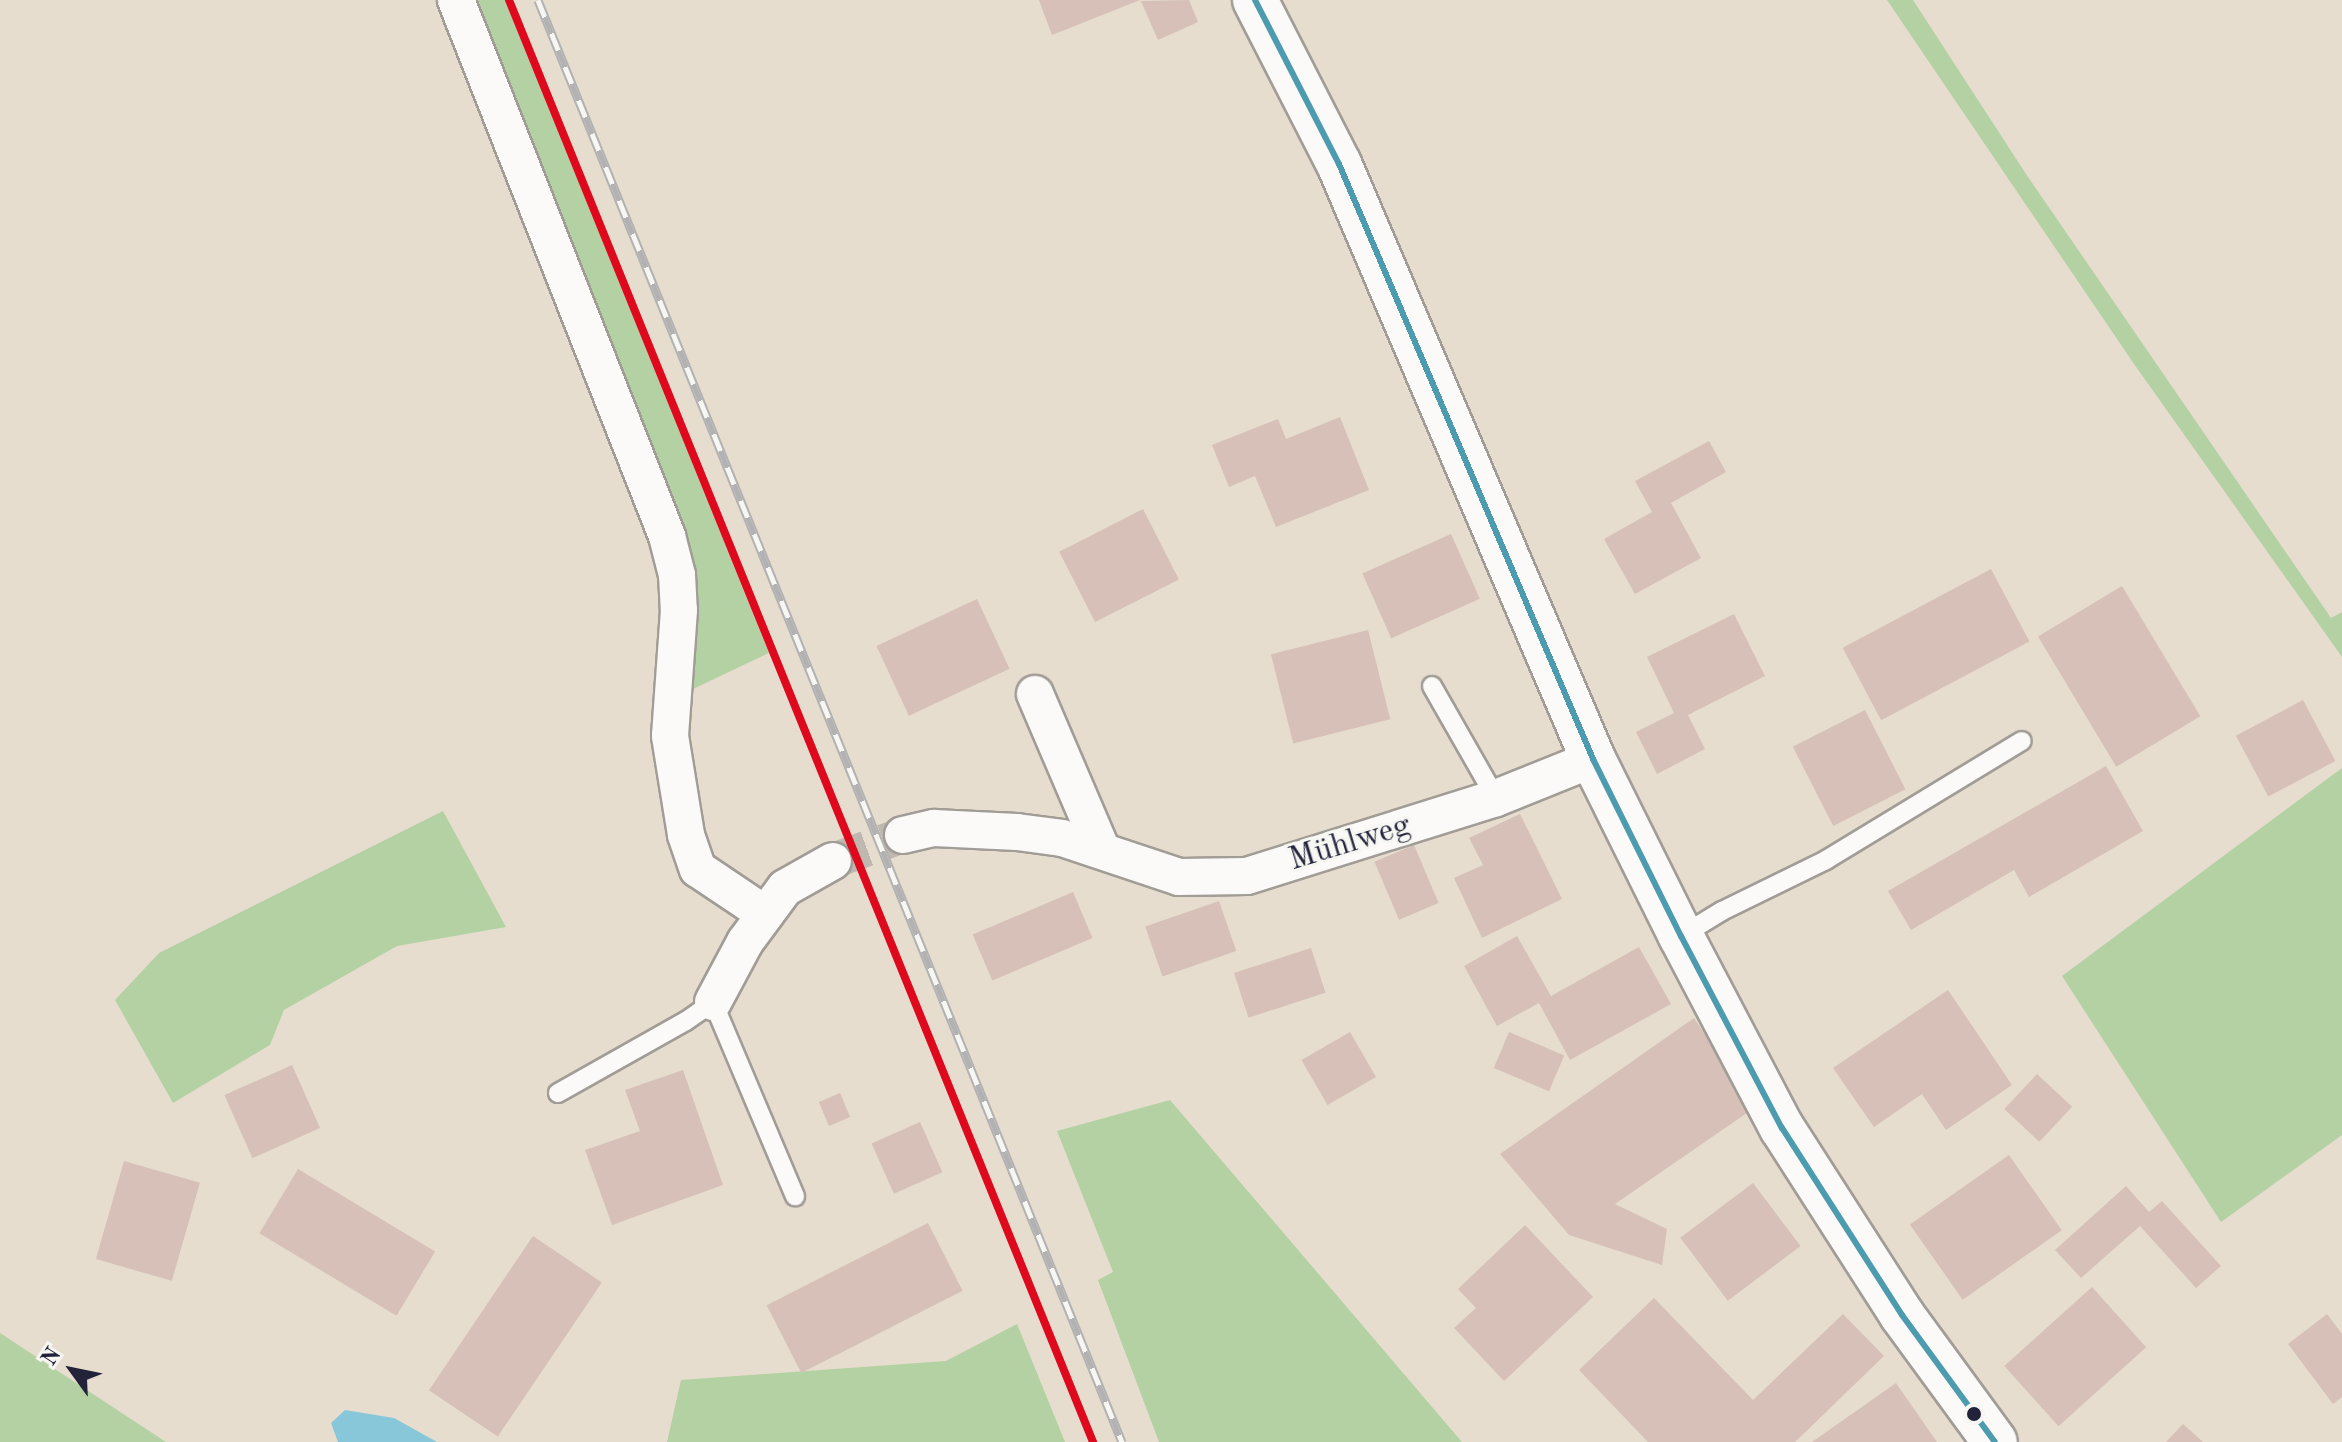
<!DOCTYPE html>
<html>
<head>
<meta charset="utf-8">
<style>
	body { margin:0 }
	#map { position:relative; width:2342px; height:1442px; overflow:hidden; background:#e6ddce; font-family:"Old Standard TT",serif }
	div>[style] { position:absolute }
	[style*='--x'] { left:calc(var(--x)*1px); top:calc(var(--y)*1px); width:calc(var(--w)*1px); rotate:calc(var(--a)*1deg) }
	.green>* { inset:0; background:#b3d1a2 }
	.water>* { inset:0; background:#88c7d9 }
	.building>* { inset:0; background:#d6c0b8; transform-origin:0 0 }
	.street-tunnel>* { height:36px; margin-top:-18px; transform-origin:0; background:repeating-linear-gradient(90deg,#bfb8b1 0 36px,transparent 0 54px) }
	.roads { filter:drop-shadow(2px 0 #a19c96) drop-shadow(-2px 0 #a19c96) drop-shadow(0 2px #a19c96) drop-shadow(0 -2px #a19c96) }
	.lane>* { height:18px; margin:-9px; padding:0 9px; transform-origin:9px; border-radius:9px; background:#fbfaf8 }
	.street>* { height:36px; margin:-18px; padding:0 18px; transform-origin:18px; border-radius:18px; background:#fbfaf8 }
	.secondary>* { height:44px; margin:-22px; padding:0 22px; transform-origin:22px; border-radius:22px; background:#fbfaf8 }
	.rail>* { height:9px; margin-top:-4.5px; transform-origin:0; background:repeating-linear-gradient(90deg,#f6f6f2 0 18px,#b3b2b3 0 36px); box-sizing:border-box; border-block:2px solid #b3b2b3 }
	.bus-1>* { height:6px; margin:-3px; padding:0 3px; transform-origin:3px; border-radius:3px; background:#4c9baf }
	.rail-1>* { height:8px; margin:-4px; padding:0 4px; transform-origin:4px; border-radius:4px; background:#df091d }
	.dots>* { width:22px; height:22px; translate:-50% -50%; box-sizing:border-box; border:4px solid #f6f6f2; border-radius:50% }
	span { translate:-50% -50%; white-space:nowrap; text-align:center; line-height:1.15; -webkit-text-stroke:6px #f6f6f2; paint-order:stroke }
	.street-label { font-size:32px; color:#22223b }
	.north { position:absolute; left:32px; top:1330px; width:80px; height:80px; -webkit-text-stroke:6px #f6f6f2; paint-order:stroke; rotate:303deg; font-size:22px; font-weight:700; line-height:32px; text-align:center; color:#22223b }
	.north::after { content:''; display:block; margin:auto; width:28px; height:36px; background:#22223b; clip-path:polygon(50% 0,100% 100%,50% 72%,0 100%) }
</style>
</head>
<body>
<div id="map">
	<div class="green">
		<i style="clip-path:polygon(463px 0,505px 0,769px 653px,670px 700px,679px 610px)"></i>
		<i style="clip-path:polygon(1887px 0,1913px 0,2026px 174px,2331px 618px,2342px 612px,2342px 657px,2134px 364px)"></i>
		<i style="clip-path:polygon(2342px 768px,2342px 1135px,2221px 1222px,2062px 976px)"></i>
		<i style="clip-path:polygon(443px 811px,506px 927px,397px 946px,284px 1010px,270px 1045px,173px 1103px,115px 1000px,159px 953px)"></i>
		<i style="clip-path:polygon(1170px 1100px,1462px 1442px,1159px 1442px,1098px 1280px,1113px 1272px,1057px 1131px)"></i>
		<i style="clip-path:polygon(1017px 1324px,1065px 1442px,667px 1442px,681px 1380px,946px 1361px)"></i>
		<i style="clip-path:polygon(0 1333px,166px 1442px,0 1442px)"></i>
	</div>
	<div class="water">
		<i style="clip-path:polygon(345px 1410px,394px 1418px,437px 1442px,338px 1442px,331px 1423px)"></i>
	</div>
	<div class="building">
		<i style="clip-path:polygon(1039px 0,1140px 0,1052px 35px)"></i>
		<i style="clip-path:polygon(1189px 0,1198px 22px,1158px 40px,1141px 1px)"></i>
		<i style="clip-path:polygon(1340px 417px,1369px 490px,1276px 527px,1255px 476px,1229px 487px,1212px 445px,1278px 419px,1286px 439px)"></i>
		<i style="clip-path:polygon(1709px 441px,1726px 472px,1671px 503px,1701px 558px,1635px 594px,1604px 539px,1652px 512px,1635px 481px)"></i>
		<i style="left:1143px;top:509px;width:79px;height:94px;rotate:63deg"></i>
		<i style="left:1451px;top:534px;width:71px;height:97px;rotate:66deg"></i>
		<i style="left:1991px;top:569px;width:82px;height:168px;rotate:62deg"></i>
		<i style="left:2122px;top:586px;width:152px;height:98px;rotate:59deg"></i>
		<i style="left:977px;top:599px;width:77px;height:111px;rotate:65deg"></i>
		<i style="clip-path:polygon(1734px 614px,1765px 676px,1688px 715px,1705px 749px,1657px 774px,1636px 732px,1674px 713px,1647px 657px)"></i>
		<i style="left:1368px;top:630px;width:92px;height:100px;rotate:76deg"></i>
		<i style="left:2303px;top:700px;width:69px;height:76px;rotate:62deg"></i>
		<i style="left:1865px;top:710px;width:89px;height:81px;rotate:63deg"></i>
		<i style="clip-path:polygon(2106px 766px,2143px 831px,2029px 897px,2014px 870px,1911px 930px,1888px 891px)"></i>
		<i style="clip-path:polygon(1520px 814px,1562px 899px,1482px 938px,1454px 878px,1483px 865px,1469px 838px)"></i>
		<i style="left:1414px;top:845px;width:63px;height:43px;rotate:67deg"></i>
		<i style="left:1073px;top:892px;width:50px;height:109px;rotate:67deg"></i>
		<i style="left:1219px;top:901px;width:53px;height:78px;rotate:71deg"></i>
		<i style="clip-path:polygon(1517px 936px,1551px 996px,1639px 947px,1671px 1004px,1570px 1060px,1539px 1003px,1497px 1026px,1464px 966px)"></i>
		<i style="left:1311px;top:948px;width:47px;height:81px;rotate:72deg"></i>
		<i style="clip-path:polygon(1948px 990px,2012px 1085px,1946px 1130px,1922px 1094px,1874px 1127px,1833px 1068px)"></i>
		<i style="clip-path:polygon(1694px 1018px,1754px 1108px,1615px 1204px,1667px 1229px,1662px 1265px,1569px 1235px,1500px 1154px)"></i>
		<i style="left:1350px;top:1032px;width:52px;height:56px;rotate:60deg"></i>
		<i style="left:1509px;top:1032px;width:60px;height:39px;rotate:23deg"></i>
		<i style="left:292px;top:1065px;width:69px;height:74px;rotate:66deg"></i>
		<i style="clip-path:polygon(683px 1070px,723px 1185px,612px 1225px,585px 1150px,640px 1131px,625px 1090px)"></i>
		<i style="left:2037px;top:1074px;width:48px;height:48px;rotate:43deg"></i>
		<i style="left:840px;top:1093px;width:26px;height:23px;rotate:67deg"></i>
		<i style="left:920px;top:1122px;width:55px;height:53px;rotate:66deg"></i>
		<i style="left:2009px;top:1155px;width:92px;height:121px;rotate:55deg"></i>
		<i style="left:124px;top:1161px;width:79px;height:102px;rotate:16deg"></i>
		<i style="left:298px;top:1169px;width:160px;height:75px;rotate:31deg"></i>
		<i style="left:1753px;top:1183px;width:79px;height:91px;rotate:53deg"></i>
		<i style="clip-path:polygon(2126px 1186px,2149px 1212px,2162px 1201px,2221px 1266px,2196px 1288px,2140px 1226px,2081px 1278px,2055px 1250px)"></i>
		<i style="left:928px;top:1223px;width:76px;height:181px;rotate:63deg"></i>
		<i style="clip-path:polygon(1525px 1225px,1593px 1297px,1504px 1381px,1454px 1328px,1476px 1308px,1458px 1289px)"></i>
		<i style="left:533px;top:1236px;width:83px;height:186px;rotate:34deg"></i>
		<i style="left:2092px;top:1287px;width:81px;height:118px;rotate:48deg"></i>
		<i style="clip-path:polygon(1654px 1298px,1753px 1400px,1843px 1314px,1884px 1356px,1795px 1442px,1648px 1442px,1579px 1370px)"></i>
		<i style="clip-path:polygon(2327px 1314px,2342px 1334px,2342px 1397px,2333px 1404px,2288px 1344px)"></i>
		<i style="clip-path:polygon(1896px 1383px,1937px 1442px,1812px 1442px)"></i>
		<i style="clip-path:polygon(2183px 1424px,2203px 1442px,2166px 1442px)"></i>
	</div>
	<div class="street-tunnel">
		<i style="--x:833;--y:861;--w:75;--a:-20.4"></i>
	</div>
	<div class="roads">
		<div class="lane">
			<i style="--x:1432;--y:686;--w:129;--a:60.3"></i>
			<i style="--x:1681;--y:936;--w:48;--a:-31.4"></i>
			<i style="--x:1722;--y:911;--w:116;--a:-26.1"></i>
			<i style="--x:1826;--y:860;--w:229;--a:-31.3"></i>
			<i style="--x:558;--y:1093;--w:147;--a:-29.4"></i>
			<i style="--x:686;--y:1021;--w:33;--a:-35"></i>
			<i style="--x:713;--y:1002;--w:211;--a:67.1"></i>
		</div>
		<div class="street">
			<i style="--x:456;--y:0;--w:576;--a:68.51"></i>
			<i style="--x:667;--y:536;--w:40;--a:75.6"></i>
			<i style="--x:677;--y:575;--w:35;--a:87"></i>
			<i style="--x:679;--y:610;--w:126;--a:94.1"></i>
			<i style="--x:670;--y:736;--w:100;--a:80.8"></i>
			<i style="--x:686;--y:835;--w:36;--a:71"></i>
			<i style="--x:698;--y:869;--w:81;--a:33.9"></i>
			<i style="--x:1035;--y:694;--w:170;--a:66.8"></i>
			<i style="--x:903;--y:835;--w:32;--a:-13"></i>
			<i style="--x:934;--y:828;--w:83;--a:2.8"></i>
			<i style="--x:1017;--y:832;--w:45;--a:7.6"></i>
			<i style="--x:1062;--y:838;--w:123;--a:18.4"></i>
			<i style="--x:1179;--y:877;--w:68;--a:-0.8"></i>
			<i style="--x:1247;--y:876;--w:261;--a:-17.4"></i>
			<i style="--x:1496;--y:798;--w:105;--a:-21.9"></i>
			<i style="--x:713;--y:1002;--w:68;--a:-61.9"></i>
			<i style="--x:745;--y:942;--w:67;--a:-53.5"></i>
			<i style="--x:785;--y:888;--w:55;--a:-29.4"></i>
		</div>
		<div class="secondary">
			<i style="--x:1255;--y:0;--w:184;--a:62.9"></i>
			<i style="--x:1339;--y:164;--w:647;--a:66.88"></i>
			<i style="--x:1593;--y:759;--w:198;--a:63.6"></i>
			<i style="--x:1681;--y:936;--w:217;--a:62.3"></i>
			<i style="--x:1782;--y:1128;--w:222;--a:57.3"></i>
			<i style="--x:1902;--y:1315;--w:157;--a:53.8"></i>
		</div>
	</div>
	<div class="rail">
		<i style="--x:538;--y:0;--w:1556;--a:67.95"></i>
	</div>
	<div class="bus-1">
		<i style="--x:1255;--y:0;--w:184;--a:62.9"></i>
		<i style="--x:1339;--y:164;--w:647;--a:66.88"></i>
		<i style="--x:1593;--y:759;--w:198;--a:63.6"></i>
		<i style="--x:1681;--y:936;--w:217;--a:62.3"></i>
		<i style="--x:1782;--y:1128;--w:222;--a:57.3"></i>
		<i style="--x:1902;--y:1315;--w:157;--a:53.8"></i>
	</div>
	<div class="rail-1">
		<i style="--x:509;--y:0;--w:1556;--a:67.95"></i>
	</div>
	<div class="dots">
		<i style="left:1974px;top:1414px;background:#22223b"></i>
	</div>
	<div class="street-label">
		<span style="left:1350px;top:844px;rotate:-17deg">Mühlweg</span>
	</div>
	<div class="north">N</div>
</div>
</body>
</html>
